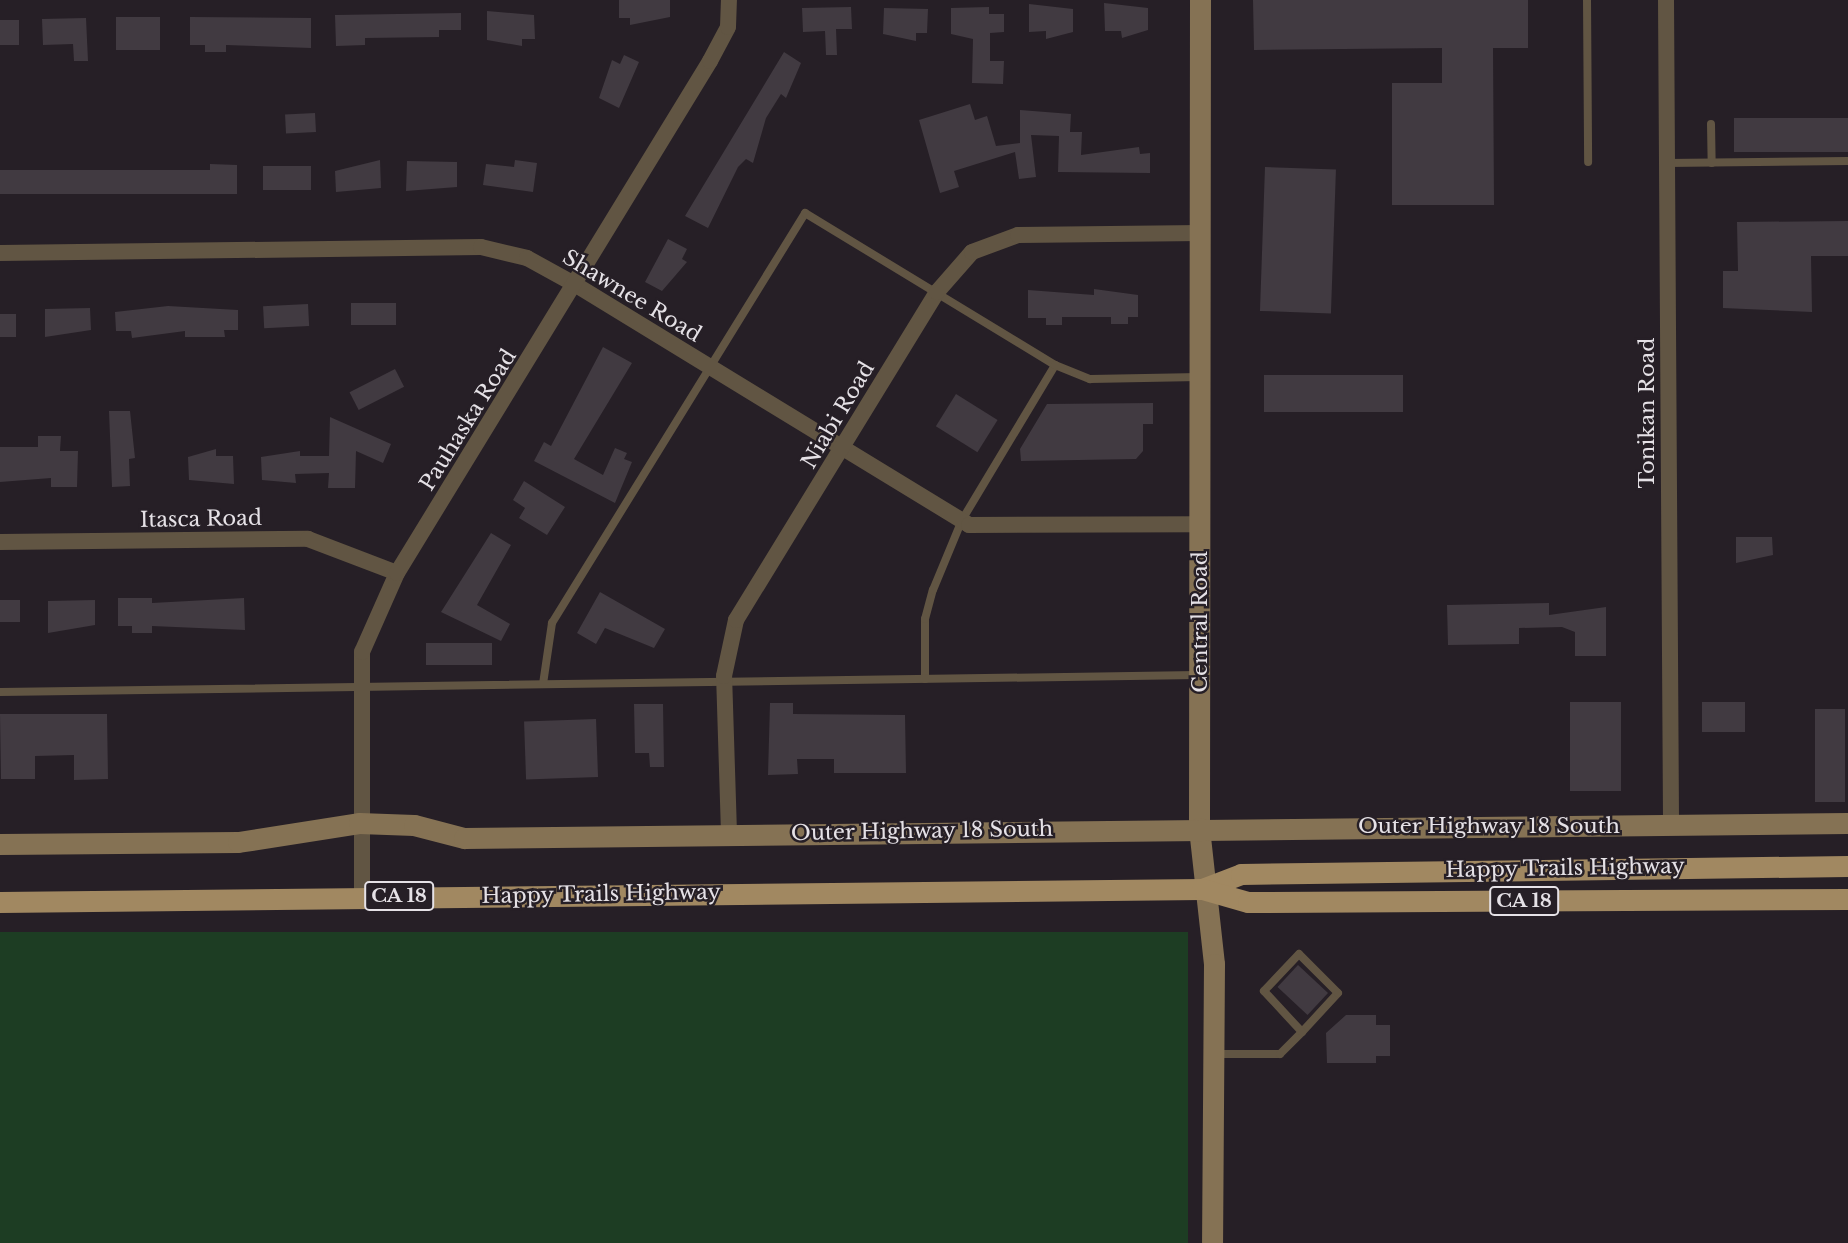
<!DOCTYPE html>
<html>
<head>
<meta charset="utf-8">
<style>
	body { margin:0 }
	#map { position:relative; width:1848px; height:1243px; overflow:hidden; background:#261f26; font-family:"Libre Baskerville",serif }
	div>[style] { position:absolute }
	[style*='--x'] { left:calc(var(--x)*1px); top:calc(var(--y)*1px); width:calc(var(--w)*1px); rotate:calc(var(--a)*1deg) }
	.green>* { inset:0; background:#1d3d23; transform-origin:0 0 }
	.building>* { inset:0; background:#413a41; transform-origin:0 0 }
	.lane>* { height:8px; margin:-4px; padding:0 4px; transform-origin:4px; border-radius:4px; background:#615543 }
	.street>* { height:16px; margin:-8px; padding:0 8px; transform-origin:8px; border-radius:8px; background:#615543 }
	.secondary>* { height:21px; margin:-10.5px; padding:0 10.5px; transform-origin:10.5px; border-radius:10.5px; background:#857254 }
	.primary>* { height:21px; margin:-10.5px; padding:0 10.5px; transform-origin:10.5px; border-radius:10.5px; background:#a18861 }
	span { translate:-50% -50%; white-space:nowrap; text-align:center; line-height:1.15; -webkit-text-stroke:5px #261f26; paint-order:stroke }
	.shield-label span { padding:2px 5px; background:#261f26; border:2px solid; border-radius:5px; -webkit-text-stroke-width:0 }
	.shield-label { font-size:19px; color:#e5e1e6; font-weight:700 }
	.street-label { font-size:21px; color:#e5e1e6 }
</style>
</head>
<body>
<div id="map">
	<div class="green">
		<i style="left:1188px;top:932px;width:311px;height:1188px;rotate:90deg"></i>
	</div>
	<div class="building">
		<i style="clip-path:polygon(619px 0,670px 0,670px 17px,630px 25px,630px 18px,619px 18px)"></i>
		<i style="clip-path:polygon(1253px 0,1528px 0,1528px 48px,1493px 48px,1494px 205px,1392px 205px,1392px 83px,1442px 83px,1442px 48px,1254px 50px)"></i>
		<i style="clip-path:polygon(1104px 3px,1148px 8px,1148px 30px,1122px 38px,1121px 31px,1105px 31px)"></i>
		<i style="clip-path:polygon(1029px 4px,1073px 9px,1073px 32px,1046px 39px,1046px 31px,1029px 32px)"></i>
		<i style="clip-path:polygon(851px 7px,852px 29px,836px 29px,837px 55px,826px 55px,825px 31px,803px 32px,802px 8px)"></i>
		<i style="clip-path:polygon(989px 7px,989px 14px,1004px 14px,1004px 32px,990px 33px,990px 61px,1004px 61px,1003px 84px,972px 83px,973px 39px,951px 34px,951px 8px)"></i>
		<i style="clip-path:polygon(884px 8px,928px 9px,927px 33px,916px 33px,916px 41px,883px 34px)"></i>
		<i style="clip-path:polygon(487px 11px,534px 15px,535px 39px,522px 39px,522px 46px,487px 40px)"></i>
		<i style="clip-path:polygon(461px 13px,461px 30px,439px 30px,439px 37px,365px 38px,365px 45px,336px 46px,335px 15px)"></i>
		<i style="left:116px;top:17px;width:44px;height:33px"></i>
		<i style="clip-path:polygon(190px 17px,311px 18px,311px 48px,226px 45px,226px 52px,205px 52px,205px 45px,190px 45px)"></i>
		<i style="clip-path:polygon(86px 18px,88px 61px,74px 61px,73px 44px,43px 45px,42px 19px)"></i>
		<i style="left:0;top:20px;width:19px;height:25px"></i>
		<i style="clip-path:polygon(784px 52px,801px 63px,786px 98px,781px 94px,766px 118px,753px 163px,746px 159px,738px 167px,708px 228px,685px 216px)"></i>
		<i style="clip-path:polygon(624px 55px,639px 62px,619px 108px,599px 98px,612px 60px,620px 64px)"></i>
		<i style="clip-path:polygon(970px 104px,975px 120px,987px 116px,996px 146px,1020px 143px,1020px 110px,1071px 114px,1070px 132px,1082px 132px,1081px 155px,1139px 147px,1140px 154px,1150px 153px,1150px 173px,1058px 172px,1059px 136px,1031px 135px,1036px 177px,1019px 179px,1015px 152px,954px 171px,959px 187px,940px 193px,919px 120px)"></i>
		<i style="left:315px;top:113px;width:19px;height:30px;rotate:87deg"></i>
		<i style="left:1848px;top:118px;width:34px;height:114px;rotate:90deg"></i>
		<i style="clip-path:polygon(380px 160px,381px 188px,336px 192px,335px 171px)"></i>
		<i style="clip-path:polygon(515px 160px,537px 163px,533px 192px,483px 185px,486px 164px,514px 167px)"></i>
		<i style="clip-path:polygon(407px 161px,457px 162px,457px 187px,406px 191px)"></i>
		<i style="clip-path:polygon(210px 164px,237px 165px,237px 194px,0 194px,0 170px,210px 170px)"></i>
		<i style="left:263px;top:166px;width:48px;height:24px"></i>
		<i style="left:1265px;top:167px;width:71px;height:144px;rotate:2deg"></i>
		<i style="clip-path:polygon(1848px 221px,1848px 256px,1811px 256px,1812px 312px,1723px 308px,1723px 271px,1738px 271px,1737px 222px)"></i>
		<i style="clip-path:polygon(668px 239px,687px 249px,682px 259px,687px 262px,662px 291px,645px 282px)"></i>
		<i style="clip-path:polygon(1094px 289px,1138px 295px,1138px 317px,1128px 317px,1128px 324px,1111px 324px,1111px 317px,1062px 317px,1062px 325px,1046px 325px,1046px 318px,1028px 318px,1028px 290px,1094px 295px)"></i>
		<i style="left:396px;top:303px;width:22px;height:45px;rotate:90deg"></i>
		<i style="left:308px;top:304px;width:22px;height:45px;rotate:87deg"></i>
		<i style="clip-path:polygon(168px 306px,238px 310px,238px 330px,224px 330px,225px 337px,185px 337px,185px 331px,132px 338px,131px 331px,116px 331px,115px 312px)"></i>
		<i style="clip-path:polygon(90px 308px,91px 330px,45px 337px,45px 309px)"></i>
		<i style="left:16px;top:314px;width:23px;height:16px;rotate:90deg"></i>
		<i style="clip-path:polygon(603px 347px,632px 363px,574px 459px,603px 475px,615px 448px,627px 453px,624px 459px,632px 462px,615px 503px,534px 461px,544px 442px,551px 446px)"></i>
		<i style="left:395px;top:369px;width:20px;height:51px;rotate:63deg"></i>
		<i style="left:1403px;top:375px;width:37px;height:139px;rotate:90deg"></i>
		<i style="left:956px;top:394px;width:49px;height:38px;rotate:32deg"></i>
		<i style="clip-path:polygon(1153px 403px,1153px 424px,1143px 424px,1143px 451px,1136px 459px,1021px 461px,1020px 449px,1047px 404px)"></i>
		<i style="clip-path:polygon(109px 411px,130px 411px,135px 458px,129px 459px,130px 486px,112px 487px)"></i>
		<i style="clip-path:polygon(330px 417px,391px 444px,383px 463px,356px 451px,355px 488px,328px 488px,329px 473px,295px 474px,296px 483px,262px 480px,261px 457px,300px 451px,300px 456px,329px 456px)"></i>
		<i style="clip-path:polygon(38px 436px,61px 436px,60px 451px,78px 451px,77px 487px,51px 487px,51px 478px,0 482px,0 447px,38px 447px)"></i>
		<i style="clip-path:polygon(216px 449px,216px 456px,233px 456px,234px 484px,189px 480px,188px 457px)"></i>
		<i style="clip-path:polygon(524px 481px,565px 507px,547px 535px,519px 518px,525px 508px,513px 500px)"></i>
		<i style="clip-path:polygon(491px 533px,511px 545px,477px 605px,510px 624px,501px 641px,441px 612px)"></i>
		<i style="clip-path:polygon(1736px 537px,1772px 537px,1773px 555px,1736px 563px)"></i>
		<i style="clip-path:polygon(600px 592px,665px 629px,654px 648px,605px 628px,596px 644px,577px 633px)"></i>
		<i style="clip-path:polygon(118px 598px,152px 598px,152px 603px,244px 598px,245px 630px,152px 626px,152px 633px,132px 633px,132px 626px,118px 626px)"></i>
		<i style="left:0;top:600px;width:20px;height:22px"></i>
		<i style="clip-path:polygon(95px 600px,95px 625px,48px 633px,48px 601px)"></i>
		<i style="clip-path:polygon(1549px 603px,1549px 615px,1606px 607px,1606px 656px,1575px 656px,1575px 632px,1562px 627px,1519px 628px,1519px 644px,1448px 645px,1447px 605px)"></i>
		<i style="left:426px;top:643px;width:66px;height:22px"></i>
		<i style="left:1570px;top:702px;width:51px;height:89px"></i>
		<i style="left:1702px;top:702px;width:43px;height:30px"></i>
		<i style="clip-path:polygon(770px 703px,793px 703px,793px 714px,905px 715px,906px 773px,834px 773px,834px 759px,797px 759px,798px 774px,768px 775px)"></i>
		<i style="clip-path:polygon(634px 704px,663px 704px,664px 767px,650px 767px,649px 753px,635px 753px)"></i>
		<i style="left:1815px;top:709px;width:30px;height:93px"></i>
		<i style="clip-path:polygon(0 714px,107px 714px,108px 779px,74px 780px,74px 755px,35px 756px,35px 779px,1px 779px)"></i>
		<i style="left:596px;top:719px;width:58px;height:72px;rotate:88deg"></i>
		<i style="left:1298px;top:965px;width:41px;height:30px;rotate:43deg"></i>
		<i style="clip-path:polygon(1346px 1015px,1376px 1015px,1376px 1025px,1390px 1025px,1390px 1056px,1376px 1056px,1376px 1063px,1327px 1063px,1326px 1033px)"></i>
	</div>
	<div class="lane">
		<i style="--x:1587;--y:0;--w:162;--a:89.6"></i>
		<i style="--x:1711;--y:124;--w:39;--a:89"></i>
		<i style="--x:1667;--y:163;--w:181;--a:-0.6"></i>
		<i style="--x:925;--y:679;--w:60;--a:-90"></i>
		<i style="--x:925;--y:619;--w:30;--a:-75"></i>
		<i style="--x:933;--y:590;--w:76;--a:-67.5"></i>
		<i style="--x:962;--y:520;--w:181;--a:-59"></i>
		<i style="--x:543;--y:684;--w:62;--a:-81.6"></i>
		<i style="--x:552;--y:623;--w:482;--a:-58.3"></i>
		<i style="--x:805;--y:213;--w:293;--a:31.3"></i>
		<i style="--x:1055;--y:365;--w:38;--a:22"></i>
		<i style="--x:1090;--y:379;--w:109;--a:-1.1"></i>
		<i style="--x:0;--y:692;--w:1197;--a:-0.81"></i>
		<i style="--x:1214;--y:1054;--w:66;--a:0"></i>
		<i style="--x:1280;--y:1054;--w:31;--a:-45"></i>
		<i style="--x:1302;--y:1032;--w:53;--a:-47.3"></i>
		<i style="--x:1338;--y:993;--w:55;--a:-135"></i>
		<i style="--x:1299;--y:954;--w:51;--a:133.4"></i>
		<i style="--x:1264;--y:991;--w:56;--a:47.2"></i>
	</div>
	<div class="street">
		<i style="--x:1666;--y:0;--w:825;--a:89.65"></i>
		<i style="--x:0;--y:253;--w:481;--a:-0.7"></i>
		<i style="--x:481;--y:247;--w:47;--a:13.4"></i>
		<i style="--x:527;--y:258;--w:56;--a:28.9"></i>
		<i style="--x:576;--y:285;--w:460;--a:31.4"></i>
		<i style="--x:969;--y:525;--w:231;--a:-0.2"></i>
		<i style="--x:0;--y:542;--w:308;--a:-0.6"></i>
		<i style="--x:308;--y:539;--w:95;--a:20.9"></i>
		<i style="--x:729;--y:833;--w:157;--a:-91.8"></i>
		<i style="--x:724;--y:676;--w:57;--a:-77.9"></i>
		<i style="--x:736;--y:620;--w:385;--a:-58.5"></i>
		<i style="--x:937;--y:292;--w:53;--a:-48.8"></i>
		<i style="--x:972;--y:252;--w:49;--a:-20.3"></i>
		<i style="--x:1018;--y:235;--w:183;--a:-0.6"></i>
		<i style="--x:362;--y:897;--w:245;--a:-90"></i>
		<i style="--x:362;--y:652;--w:86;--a:-66.1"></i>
		<i style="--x:397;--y:573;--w:600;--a:-58.56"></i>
		<i style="--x:710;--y:61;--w:38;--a:-62"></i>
		<i style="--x:728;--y:27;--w:27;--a:-88"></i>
	</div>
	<div class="secondary">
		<i style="--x:1200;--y:0;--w:828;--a:90.07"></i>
		<i style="--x:1199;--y:828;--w:137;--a:83.7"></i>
		<i style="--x:1214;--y:964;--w:279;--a:90.4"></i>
		<i style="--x:0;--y:844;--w:238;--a:-0.5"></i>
		<i style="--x:238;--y:842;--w:122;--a:-8.9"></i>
		<i style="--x:359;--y:823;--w:55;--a:2.1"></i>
		<i style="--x:414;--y:825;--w:52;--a:14.6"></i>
		<i style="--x:464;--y:838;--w:1384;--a:-0.62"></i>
	</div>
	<div class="primary">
		<i style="--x:1202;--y:889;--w:42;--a:-21"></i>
		<i style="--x:1241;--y:874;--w:607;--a:-0.76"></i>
		<i style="--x:0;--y:902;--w:1202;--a:-0.62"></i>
		<i style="--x:1202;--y:889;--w:48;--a:15.8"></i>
		<i style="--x:1248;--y:902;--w:600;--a:-0.29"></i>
	</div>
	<div class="shield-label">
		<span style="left:399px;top:896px">CA 18</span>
		<span style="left:1524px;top:901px">CA 18</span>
	</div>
	<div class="street-label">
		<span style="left:632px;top:296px;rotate:31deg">Shawnee Road</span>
		<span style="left:1647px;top:413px;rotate:-90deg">Tonikan Road</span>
		<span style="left:838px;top:415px;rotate:-59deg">Niabi Road</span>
		<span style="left:468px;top:420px;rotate:-58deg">Pauhaska Road</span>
		<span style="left:201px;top:519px;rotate:-1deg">Itasca Road</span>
		<span style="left:1200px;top:622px;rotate:-90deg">Central Road</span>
		<span style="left:1489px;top:826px">Outer Highway 18 South</span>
		<span style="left:922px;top:831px;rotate:-1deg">Outer Highway 18 South</span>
		<span style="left:1565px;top:868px;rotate:-1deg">Happy Trails Highway</span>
		<span style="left:601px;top:894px;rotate:-1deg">Happy Trails Highway</span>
	</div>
</div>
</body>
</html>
